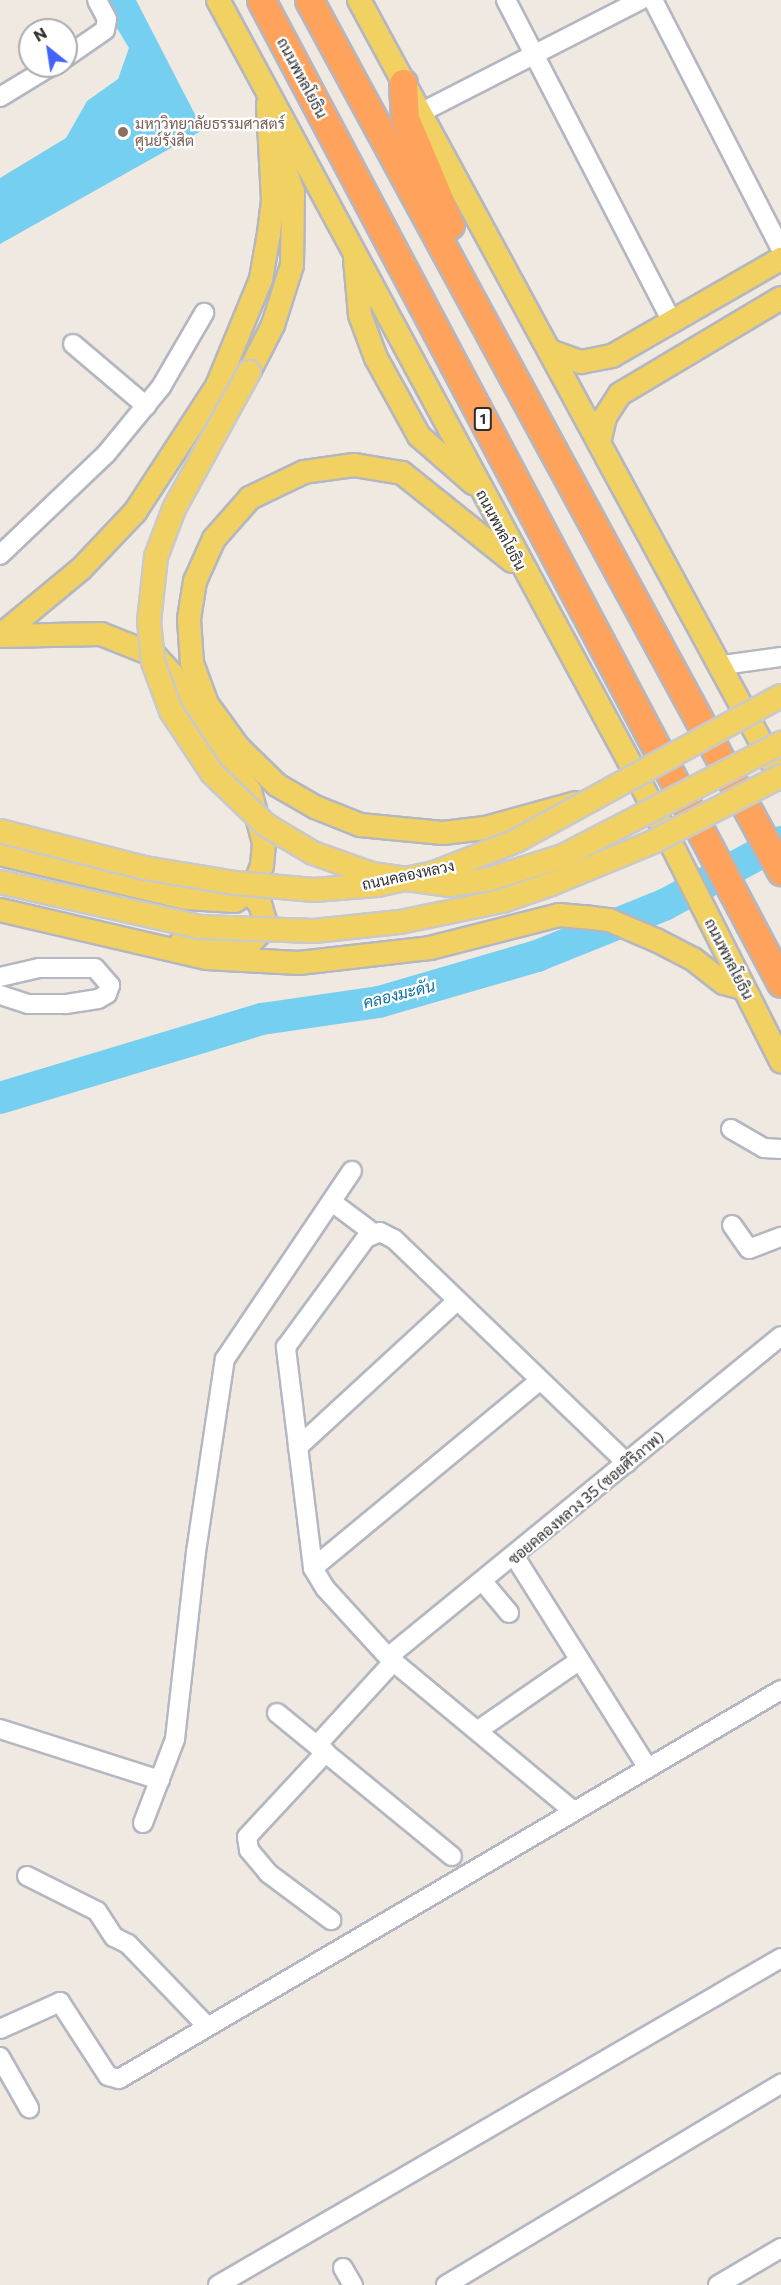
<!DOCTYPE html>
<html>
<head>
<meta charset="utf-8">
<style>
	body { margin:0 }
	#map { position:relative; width:781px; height:2285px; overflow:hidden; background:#efe9e1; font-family:Commissioner,Sarabun,sans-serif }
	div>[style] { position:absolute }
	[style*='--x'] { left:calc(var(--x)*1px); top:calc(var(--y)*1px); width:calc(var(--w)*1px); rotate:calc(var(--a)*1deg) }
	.water>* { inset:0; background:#75cff0 }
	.river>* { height:32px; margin:-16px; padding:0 16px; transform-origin:16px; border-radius:16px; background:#75cff0 }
	.roads { filter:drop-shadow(2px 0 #b4b7c1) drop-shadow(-2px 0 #b4b7c1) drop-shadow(0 2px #b4b7c1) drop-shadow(0 -2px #b4b7c1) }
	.minor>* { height:18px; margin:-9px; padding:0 9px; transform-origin:9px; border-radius:9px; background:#fff }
	.major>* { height:22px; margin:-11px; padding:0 11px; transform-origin:11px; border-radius:11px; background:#f2d163 }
	.highway>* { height:27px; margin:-13.5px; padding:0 13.5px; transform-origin:13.5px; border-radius:13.5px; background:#ffa35c }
	.bridges { filter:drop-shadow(2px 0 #c9c9c9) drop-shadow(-2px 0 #c9c9c9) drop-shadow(0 2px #c9c9c9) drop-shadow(0 -2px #c9c9c9) }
	.major-bridge>* { height:22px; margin:-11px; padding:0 11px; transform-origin:11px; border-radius:11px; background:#f2d163 }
	.dots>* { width:16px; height:16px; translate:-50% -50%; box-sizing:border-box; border:3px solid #fff; border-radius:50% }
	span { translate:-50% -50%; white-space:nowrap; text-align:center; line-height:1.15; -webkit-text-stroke:4.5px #fff; paint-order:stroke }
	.shield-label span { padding:2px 4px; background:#fff; border:2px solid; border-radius:4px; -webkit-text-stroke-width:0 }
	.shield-label { font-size:14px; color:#2e2e2e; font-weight:700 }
	.street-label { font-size:15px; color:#2e2e2e }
	.education-label { font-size:15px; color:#785e54 }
	.left { translate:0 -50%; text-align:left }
	.water-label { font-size:16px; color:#0d6fa3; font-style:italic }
	.north { position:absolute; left:18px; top:18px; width:60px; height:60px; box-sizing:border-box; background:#fff; border:2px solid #ababab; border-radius:50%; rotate:330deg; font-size:16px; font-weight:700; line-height:24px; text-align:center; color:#2e2e2e }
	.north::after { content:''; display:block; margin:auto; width:21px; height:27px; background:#4264fb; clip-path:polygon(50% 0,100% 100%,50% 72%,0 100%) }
</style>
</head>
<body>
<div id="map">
	<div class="water">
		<i style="clip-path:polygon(100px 0,136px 0,203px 130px,0 244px,0 178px,66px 138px,87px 101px,118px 79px,129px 48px)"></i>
	</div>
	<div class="river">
		<i style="--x:0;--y:1098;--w:274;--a:-16.8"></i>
		<i style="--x:262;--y:1019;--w:118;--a:-8.3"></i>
		<i style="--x:379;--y:1002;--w:165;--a:-16.2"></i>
		<i style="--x:537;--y:956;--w:137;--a:-21.9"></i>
		<i style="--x:664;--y:905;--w:133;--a:-28.3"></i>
	</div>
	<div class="roads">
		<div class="minor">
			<i style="--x:506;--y:0;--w:361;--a:62.7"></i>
			<i style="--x:653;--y:0;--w:280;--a:62.8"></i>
			<i style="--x:66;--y:57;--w:47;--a:-34.7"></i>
			<i style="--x:105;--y:30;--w:11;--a:-80"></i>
			<i style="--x:107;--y:19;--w:21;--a:-118"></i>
			<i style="--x:0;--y:97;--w:60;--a:-31.3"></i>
			<i style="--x:420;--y:113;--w:248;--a:-27.1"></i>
			<i style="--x:73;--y:344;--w:96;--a:40.3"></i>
			<i style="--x:0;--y:555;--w:146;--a:-43.6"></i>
			<i style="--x:106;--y:454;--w:87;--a:-50.6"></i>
			<i style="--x:161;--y:387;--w:86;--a:-59.8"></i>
			<i style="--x:723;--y:665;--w:59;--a:-7.9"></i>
			<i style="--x:0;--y:977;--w:40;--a:-13"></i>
			<i style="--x:39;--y:968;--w:56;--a:0"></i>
			<i style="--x:95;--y:968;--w:23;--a:49"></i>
			<i style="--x:110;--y:985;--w:9;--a:108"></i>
			<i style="--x:107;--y:994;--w:10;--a:151"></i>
			<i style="--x:98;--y:999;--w:33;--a:171"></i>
			<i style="--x:65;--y:1004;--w:37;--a:180"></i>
			<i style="--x:28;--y:1004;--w:29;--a:-162"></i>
			<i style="--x:731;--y:1129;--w:38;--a:30"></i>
			<i style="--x:764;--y:1148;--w:17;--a:3"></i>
			<i style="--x:332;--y:1202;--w:50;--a:36.9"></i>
			<i style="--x:732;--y:1225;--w:29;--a:55"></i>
			<i style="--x:749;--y:1249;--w:34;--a:-21"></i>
			<i style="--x:298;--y:1447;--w:216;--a:-42.6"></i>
			<i style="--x:515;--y:1557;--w:249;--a:57.8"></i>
			<i style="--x:313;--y:1568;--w:293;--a:-39.6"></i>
			<i style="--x:484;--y:1583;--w:39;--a:50"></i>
			<i style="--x:388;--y:1657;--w:507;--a:-39.24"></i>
			<i style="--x:277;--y:1713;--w:226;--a:39.3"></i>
			<i style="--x:0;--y:1729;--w:168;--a:17.7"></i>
			<i style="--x:477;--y:1731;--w:125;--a:-34.6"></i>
			<i style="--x:318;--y:1744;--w:113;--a:-47.5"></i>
			<i style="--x:326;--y:1752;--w:116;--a:132.9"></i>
			<i style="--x:247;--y:1837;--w:13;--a:81"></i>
			<i style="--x:249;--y:1850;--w:30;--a:50"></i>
			<i style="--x:268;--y:1873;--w:79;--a:36.7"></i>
			<i style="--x:571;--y:1809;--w:238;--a:-140.3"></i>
			<i style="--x:388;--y:1657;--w:93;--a:-132.4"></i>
			<i style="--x:325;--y:1588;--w:23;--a:-121"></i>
			<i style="--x:313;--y:1568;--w:223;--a:-97"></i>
			<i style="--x:286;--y:1347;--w:135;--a:-53.7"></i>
			<i style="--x:366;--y:1238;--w:15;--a:-23"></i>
			<i style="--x:380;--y:1232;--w:16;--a:27"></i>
			<i style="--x:394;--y:1239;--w:323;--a:43.9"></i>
			<i style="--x:143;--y:1823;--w:90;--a:-69.1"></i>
			<i style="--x:175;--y:1739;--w:188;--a:-83.6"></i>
			<i style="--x:196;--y:1552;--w:195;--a:-81.5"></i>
			<i style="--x:225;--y:1359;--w:227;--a:-56"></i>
			<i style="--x:27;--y:1876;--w:78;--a:26.6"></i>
			<i style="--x:97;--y:1911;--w:31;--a:57"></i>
			<i style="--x:114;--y:1937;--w:16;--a:27"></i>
			<i style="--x:128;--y:1944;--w:112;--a:46.1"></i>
			<i style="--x:0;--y:2029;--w:66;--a:-24.2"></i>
			<i style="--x:60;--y:2002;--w:88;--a:57"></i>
			<i style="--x:108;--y:2076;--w:11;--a:15"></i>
			<i style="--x:119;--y:2079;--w:768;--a:-30.44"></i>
			<i style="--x:0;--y:2057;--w:59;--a:60.4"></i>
			<i style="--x:343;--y:2268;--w:20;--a:60"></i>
			<i style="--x:218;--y:2285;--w:651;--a:-30.15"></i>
			<i style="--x:446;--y:2285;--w:391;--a:-31"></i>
			<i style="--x:718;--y:2285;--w:73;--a:-30.4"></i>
		</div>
		<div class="major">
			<i style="--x:218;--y:0;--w:880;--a:61.63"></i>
			<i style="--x:636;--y:774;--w:322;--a:63.2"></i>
			<i style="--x:359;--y:0;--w:886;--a:61.55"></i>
			<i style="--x:355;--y:259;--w:56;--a:84.9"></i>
			<i style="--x:360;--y:315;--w:46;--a:69.6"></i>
			<i style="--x:376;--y:358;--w:89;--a:61.1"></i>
			<i style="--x:419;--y:436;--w:72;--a:41"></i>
			<i style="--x:553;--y:352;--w:30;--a:20"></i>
			<i style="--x:581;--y:362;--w:32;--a:-11"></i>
			<i style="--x:612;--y:356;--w:195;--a:-29.9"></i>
			<i style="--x:249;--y:372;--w:53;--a:-62.9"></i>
			<i style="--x:273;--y:325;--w:63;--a:-72.4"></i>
			<i style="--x:292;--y:265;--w:73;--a:-89.2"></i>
			<i style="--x:293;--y:192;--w:49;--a:-109.2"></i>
			<i style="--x:600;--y:439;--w:23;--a:-77"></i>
			<i style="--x:605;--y:417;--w:27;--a:-57"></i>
			<i style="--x:620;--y:394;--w:187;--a:-30.8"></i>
			<i style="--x:512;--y:561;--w:141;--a:-141.3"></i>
			<i style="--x:402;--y:473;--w:49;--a:-170.5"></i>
			<i style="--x:354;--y:465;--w:50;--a:172"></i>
			<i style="--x:304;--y:472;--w:60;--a:154.3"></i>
			<i style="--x:250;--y:498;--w:55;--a:131.3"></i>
			<i style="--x:214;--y:539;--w:46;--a:114.3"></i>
			<i style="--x:195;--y:581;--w:38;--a:99"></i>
			<i style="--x:189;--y:619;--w:44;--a:86.1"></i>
			<i style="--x:192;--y:663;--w:44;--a:69.9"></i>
			<i style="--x:207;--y:704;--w:54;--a:54"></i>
			<i style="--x:239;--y:748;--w:53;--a:44.2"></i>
			<i style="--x:277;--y:785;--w:44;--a:30.1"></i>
			<i style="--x:315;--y:807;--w:48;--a:21.8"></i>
			<i style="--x:360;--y:825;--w:83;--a:5.5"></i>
			<i style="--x:443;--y:833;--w:42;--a:-6.8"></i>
			<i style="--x:485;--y:828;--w:94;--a:-15.4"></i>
			<i style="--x:0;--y:636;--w:105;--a:-39.6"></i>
			<i style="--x:81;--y:569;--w:79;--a:-46.5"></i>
			<i style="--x:135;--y:512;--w:150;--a:-56.9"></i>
			<i style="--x:217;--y:386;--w:116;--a:-67.6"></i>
			<i style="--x:261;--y:279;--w:47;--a:-80.1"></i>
			<i style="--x:269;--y:233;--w:33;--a:-83"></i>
			<i style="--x:273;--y:200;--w:96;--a:-93"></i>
			<i style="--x:0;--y:854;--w:191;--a:13.3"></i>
			<i style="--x:186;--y:898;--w:49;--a:3.5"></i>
			<i style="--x:235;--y:901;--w:22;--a:-34"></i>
			<i style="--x:253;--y:889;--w:25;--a:-69"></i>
			<i style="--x:262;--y:866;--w:23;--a:-85"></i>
			<i style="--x:264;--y:843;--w:54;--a:-105.1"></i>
			<i style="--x:250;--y:791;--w:85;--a:-126.9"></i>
			<i style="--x:199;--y:723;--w:56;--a:-118.9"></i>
			<i style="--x:172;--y:674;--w:26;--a:-133"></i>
			<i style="--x:154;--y:655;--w:57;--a:-158.4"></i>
			<i style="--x:101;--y:634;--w:100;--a:178.9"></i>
			<i style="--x:0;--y:910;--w:212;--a:13.1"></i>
			<i style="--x:206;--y:958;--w:93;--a:3.1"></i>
			<i style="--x:299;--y:963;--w:132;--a:-6.5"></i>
			<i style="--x:430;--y:948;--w:133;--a:-14.3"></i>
			<i style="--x:559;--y:915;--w:25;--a:5"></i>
			<i style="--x:584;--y:917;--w:25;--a:7"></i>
			<i style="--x:609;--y:920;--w:51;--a:23.1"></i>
			<i style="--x:656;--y:940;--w:42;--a:27.2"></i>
			<i style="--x:693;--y:959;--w:39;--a:38"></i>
			<i style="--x:724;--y:983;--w:20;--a:15"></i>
			<i style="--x:182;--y:941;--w:69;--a:0.8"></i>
			<i style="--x:251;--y:942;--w:20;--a:-45"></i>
			<i style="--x:265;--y:928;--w:7;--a:-90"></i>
			<i style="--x:265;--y:921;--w:18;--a:-106"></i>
			<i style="--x:260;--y:904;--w:16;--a:-133"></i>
		</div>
		<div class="highway">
			<i style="--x:261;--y:0;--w:1112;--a:62.12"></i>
			<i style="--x:309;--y:0;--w:991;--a:61.55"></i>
			<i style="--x:403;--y:83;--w:35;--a:87"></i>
			<i style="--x:405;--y:118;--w:116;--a:67.2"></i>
		</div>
	</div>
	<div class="bridges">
		<div class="major-bridge">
			<i style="--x:249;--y:372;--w:156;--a:118.7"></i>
			<i style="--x:174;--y:509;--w:51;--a:110.6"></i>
			<i style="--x:156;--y:557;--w:64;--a:96.2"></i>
			<i style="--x:149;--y:621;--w:41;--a:84.4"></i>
			<i style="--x:153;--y:662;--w:52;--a:69.8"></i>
			<i style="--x:171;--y:711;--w:74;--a:56.5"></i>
			<i style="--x:212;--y:773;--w:75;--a:43.9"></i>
			<i style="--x:266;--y:825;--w:55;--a:30.8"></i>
			<i style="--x:313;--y:853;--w:63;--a:19.6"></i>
			<i style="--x:372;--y:874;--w:77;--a:8.2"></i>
			<i style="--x:448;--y:885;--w:42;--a:-8.1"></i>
			<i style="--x:490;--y:879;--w:77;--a:-17.5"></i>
			<i style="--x:563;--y:856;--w:246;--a:-27.4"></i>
			<i style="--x:0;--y:831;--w:150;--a:14.3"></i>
			<i style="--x:145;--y:868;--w:92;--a:9.4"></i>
			<i style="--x:236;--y:883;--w:78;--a:5.1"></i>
			<i style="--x:314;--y:890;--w:63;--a:-4.5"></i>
			<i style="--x:377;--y:885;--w:58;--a:-11.9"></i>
			<i style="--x:434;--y:873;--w:88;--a:-21.3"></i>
			<i style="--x:516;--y:841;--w:302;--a:-28.7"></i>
			<i style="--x:0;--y:882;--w:205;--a:12.7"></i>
			<i style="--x:200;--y:927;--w:114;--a:2"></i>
			<i style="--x:314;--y:931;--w:86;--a:-6"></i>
			<i style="--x:400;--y:922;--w:104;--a:-11.6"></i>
			<i style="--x:502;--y:901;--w:52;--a:-19.1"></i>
			<i style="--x:551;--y:884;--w:110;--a:-22.4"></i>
			<i style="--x:653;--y:842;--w:144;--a:-27.3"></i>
		</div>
	</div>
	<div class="dots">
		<i style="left:123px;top:132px;background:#8d6e63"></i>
	</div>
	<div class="shield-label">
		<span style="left:483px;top:419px">1</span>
	</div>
	<div class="street-label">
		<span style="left:302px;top:78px;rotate:62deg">ถนนพหลโยธิน</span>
		<span style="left:501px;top:530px;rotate:62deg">ถนนพหลโยธิน</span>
		<span style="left:408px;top:875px;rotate:-12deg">ถนนคลองหลวง</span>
		<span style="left:729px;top:959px;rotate:63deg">ถนนพหลโยธิน</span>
		<span style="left:586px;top:1498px;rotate:-40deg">ซอยคลองหลวง 35 (ซอยศิริภาพ)</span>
	</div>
	<div class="education-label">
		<span class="left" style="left:135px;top:132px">มหาวิทยาลัยธรรมศาสตร์<br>ศูนย์รังสิต</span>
	</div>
	<div class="water-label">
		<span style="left:399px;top:994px;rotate:-14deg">คลองมะดัน</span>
	</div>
	<div class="north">N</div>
</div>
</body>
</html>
